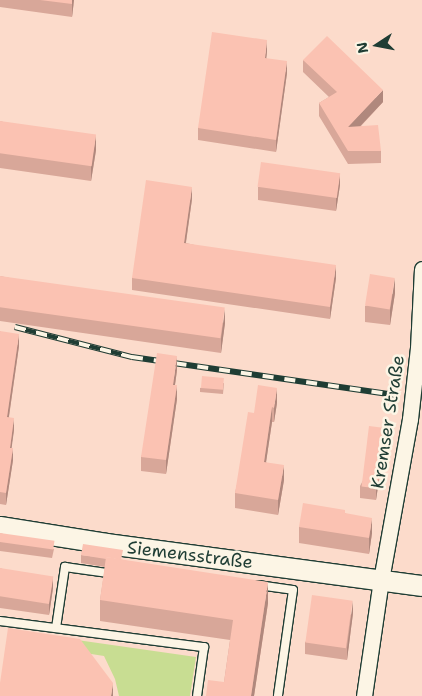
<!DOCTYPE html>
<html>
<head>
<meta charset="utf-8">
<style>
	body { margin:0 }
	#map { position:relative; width:422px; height:696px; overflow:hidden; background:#fce6d6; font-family:"Shantell Sans",sans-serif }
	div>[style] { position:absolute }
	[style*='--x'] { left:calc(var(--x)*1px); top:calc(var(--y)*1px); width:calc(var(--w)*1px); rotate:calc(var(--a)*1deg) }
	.built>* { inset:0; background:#fcdbcb; transform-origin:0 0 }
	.green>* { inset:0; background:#c8dd92 }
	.roads { filter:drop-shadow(1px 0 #1f3d34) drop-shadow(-1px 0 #1f3d34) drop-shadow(0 1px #1f3d34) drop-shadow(0 -1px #1f3d34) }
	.lane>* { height:8px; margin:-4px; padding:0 4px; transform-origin:4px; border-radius:4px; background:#fcf5e5 }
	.street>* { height:15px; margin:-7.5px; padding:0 7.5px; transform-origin:7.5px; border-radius:7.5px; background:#fcf5e5 }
	.secondary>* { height:20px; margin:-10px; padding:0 10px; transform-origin:10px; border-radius:10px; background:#fcf5e5 }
	.rail>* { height:5.5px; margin-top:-2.75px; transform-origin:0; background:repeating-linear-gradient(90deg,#fcf5e5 0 11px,#1f3d34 0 22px); box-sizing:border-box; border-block:1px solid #1f3d34 }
	.wall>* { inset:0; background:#d8a799 }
	.shaded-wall>* { inset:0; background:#b0887d }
	.building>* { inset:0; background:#fbc2b2; transform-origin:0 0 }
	span { translate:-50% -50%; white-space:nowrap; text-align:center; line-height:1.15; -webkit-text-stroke:5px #fcf5e5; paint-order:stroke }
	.street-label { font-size:18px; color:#1f3d34 }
	.north { position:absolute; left:352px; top:20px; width:50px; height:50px; -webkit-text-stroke:4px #fcf5e5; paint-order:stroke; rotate:259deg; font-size:14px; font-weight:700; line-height:20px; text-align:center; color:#1f3d34 }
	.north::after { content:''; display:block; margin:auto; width:18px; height:22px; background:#1f3d34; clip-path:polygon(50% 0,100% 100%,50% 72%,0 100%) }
</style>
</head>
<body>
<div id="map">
	<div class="built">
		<i style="left:0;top:0;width:422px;height:696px"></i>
	</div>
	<div class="green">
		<i style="clip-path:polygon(35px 634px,196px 657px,190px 696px,119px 696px,115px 679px,104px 656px,34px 645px)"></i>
	</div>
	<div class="roads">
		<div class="lane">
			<i style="--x:258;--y:585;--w:35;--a:8"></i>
			<i style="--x:293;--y:590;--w:107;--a:98.1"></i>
			<i style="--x:0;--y:621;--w:206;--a:7.3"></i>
			<i style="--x:204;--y:647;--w:49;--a:98.1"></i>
			<i style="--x:56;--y:628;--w:62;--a:-81.6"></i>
			<i style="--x:65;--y:567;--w:49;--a:8.1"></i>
		</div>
		<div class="street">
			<i style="--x:364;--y:696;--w:117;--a:-81.7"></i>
			<i style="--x:381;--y:580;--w:164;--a:-79.8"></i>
			<i style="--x:410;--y:419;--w:71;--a:-83.6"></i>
			<i style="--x:418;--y:348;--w:79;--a:-87.1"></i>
		</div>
		<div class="secondary">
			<i style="--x:0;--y:527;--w:108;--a:9"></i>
			<i style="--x:107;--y:544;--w:318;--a:7.6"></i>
		</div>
	</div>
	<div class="rail">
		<i style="--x:15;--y:327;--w:121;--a:14.4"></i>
		<i style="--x:132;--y:357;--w:266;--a:8.2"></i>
	</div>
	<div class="wall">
		<i style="clip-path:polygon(0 0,74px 0,72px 17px,0 7px)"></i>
		<i style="clip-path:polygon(267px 52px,266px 58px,287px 73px,276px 152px,198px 140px,198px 128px)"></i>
		<i style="clip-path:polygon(303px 60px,383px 102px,361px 126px,381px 151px,381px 163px,348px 164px,319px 116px,319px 103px,329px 97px,303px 72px)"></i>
		<i style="clip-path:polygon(0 121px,96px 150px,91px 181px,0 168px)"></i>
		<i style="clip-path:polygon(340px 185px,336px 211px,258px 200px,258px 187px)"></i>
		<i style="clip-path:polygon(192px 199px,186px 243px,336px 278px,330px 319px,132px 290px,132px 278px)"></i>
		<i style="clip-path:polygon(0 276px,225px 323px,221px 353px,0 321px)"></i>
		<i style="clip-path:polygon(395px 293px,390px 325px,365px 322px,365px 306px)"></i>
		<i style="clip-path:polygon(0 331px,19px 346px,9px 417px,14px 430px,11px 448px,13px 460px,6px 505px,0 504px)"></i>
		<i style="clip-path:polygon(177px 370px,175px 385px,177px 399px,166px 474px,141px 471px,141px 457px)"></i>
		<i style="clip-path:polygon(224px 383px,223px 394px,200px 392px,200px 388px)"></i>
		<i style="clip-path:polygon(277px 403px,274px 422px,272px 422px,266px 462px,284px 480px,278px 515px,235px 508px,235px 493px,254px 413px)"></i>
		<i style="clip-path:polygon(385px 440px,376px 500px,360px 498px,360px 486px)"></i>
		<i style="clip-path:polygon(345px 513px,372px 533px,369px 554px,299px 543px,299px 527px)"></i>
		<i style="clip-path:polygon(0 533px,54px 549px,52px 558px,0 551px)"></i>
		<i style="clip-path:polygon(81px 555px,123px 560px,268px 603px,254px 696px,206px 696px,224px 682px,230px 640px,100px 621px,100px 600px,105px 567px,81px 563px)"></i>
		<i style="clip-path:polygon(0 568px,53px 588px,49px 615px,0 608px)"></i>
		<i style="clip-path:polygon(353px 613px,347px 660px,305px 654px,305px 642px)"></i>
	</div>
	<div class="shaded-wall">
		<i style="clip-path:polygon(72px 0,74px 0,72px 17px)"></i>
		<i style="clip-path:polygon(267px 40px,267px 52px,265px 70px,265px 58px)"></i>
		<i style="clip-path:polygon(287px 61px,287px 73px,276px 152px,276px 140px)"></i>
		<i style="clip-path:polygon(383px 90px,383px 102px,348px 139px,348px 127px)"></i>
		<i style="clip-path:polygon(96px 135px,96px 150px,91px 181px,91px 166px)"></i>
		<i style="clip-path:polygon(340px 173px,340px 185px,336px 211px,336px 199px)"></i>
		<i style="clip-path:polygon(192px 187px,192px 199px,184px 255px,184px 243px)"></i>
		<i style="clip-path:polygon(336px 265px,336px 278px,330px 319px,330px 307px)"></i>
		<i style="clip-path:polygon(395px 278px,395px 293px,390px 325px,390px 310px)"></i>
		<i style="clip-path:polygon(225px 309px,225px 323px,221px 353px,221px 339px)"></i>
		<i style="clip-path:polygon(19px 334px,19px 346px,7px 429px,7px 417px)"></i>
		<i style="clip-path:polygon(177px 356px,177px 370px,173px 399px,173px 385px)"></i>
		<i style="clip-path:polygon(177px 385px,177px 399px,166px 474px,166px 460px)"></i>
		<i style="clip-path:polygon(277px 388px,277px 403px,274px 422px,274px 408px)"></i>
		<i style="clip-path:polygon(272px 407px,272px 422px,264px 476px,264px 462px)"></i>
		<i style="clip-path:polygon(14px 418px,14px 430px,10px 460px,10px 448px)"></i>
		<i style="clip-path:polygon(385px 428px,385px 440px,376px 500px,376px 488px)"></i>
		<i style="clip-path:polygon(13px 448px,13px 460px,6px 505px,6px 493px)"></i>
		<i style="clip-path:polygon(284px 465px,284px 480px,278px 515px,278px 500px)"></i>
		<i style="clip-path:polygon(372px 518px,372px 533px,369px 554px,369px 538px)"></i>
		<i style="clip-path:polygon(53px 576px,53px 588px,49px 615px,49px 603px)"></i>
		<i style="clip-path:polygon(268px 582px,268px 603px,254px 696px,251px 696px)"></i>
		<i style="clip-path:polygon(353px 601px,353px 613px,347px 660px,347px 648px)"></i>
		<i style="clip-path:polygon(113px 683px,113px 696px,111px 696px)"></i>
	</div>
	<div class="building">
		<i style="clip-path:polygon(40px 0,72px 0,72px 4px)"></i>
		<i style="clip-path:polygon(212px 32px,267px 40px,265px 58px,287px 61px,276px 140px,198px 128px)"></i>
		<i style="clip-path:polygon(327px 36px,383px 90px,348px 127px,378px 125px,381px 151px,348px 151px,319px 103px,337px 92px,303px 60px)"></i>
		<i style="left:0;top:121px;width:97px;height:32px;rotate:8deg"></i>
		<i style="left:261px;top:162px;width:80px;height:25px;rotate:8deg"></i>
		<i style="clip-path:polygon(146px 180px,192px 187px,184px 243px,336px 265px,330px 307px,132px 278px)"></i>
		<i style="left:370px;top:274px;width:25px;height:32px;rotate:9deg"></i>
		<i style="left:0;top:276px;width:227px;height:31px;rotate:8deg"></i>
		<i style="clip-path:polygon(0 331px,19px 334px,7px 417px,14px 418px,10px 448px,13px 448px,6px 493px,0 492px)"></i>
		<i style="clip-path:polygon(157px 353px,177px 356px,173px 385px,177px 385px,166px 460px,141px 457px)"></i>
		<i style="left:202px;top:376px;width:22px;height:12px;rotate:5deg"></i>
		<i style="clip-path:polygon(258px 385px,277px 388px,274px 408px,272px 407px,264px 462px,284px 465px,278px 500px,235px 493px,248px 412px,254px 413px)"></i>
		<i style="left:369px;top:426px;width:16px;height:61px;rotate:7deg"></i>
		<i style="clip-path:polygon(303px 503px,345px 510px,345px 513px,372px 518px,369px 538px,299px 527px)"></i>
		<i style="left:0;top:533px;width:55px;height:9px;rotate:8deg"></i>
		<i style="clip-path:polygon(83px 544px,123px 550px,121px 560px,106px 557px,106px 559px,81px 555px)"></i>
		<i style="clip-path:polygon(106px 557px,268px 582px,251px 696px,206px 696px,208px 680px,224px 682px,233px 620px,100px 600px)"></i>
		<i style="left:0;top:568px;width:54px;height:28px;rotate:9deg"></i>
		<i style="left:312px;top:595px;width:41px;height:48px;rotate:8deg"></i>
		<i style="clip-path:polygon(8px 628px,80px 639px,113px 683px,111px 696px,0 696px,0 683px)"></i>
	</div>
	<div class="street-label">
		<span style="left:388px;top:422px;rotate:-81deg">Kremser Straße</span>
		<span style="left:190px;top:555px;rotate:7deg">Siemensstraße</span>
	</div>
	<div class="north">N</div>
</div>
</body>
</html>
